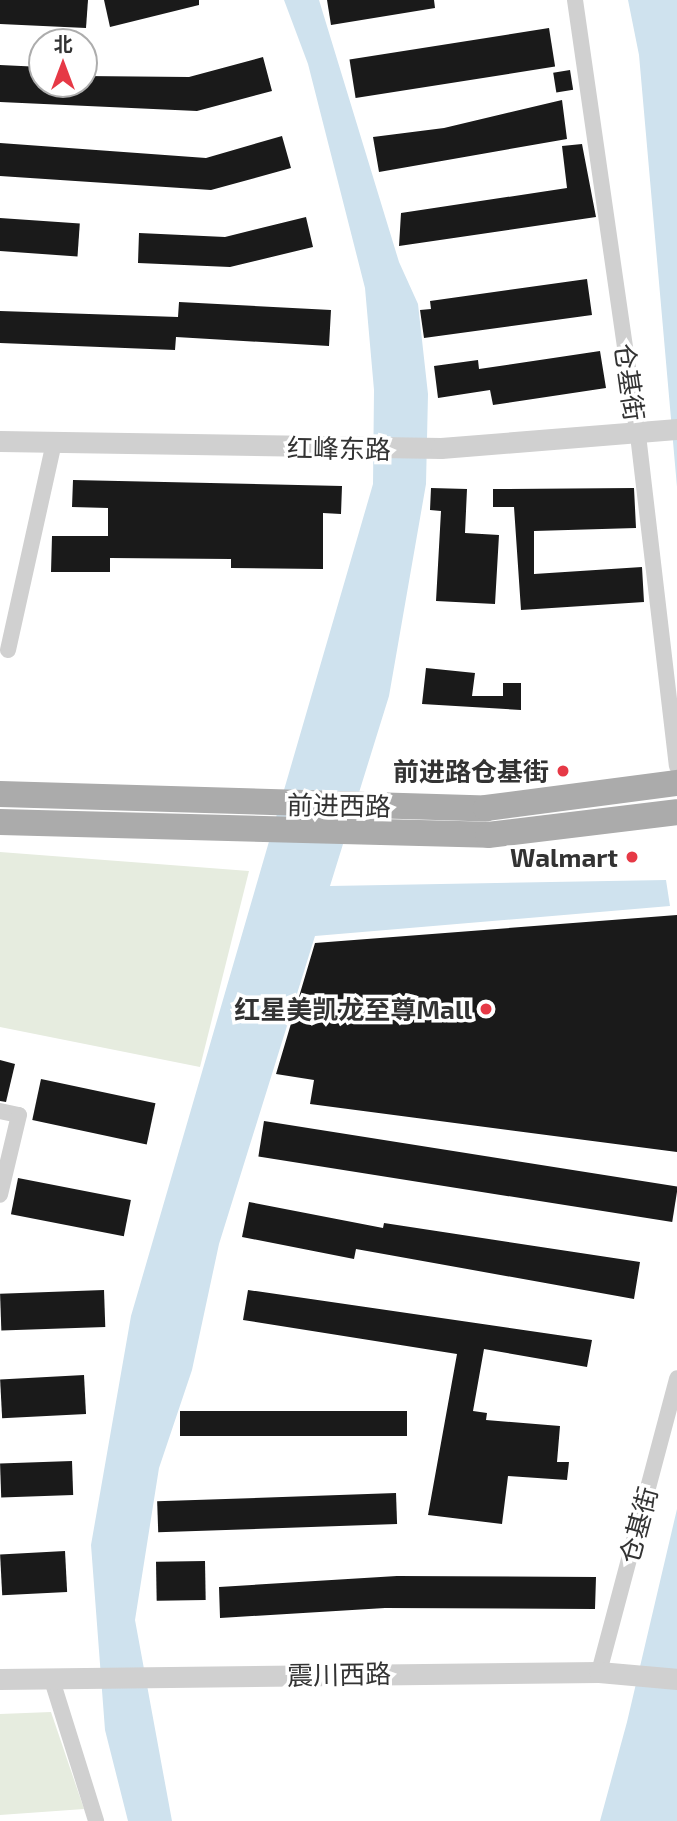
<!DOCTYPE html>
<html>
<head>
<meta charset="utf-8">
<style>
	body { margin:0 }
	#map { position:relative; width:677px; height:1821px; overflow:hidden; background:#fff; font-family:"Exo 2","Noto Sans SC",sans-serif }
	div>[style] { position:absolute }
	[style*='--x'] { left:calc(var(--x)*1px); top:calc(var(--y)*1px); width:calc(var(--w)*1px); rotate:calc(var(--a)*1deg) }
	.green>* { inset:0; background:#e6ecdf }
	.water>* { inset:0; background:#cfe2ee }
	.building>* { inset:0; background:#1a1a1a; transform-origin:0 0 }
	.minor>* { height:16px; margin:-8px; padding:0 8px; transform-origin:8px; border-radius:8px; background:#d0d0d0 }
	.tertiary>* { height:21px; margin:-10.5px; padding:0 10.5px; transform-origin:10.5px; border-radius:10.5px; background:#d0d0d0 }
	.primary>* { height:26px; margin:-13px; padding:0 13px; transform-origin:13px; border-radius:13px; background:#ababab }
	.dots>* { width:19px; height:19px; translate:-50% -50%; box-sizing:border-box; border:4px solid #fff; border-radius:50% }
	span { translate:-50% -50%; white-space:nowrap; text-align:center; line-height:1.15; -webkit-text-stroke:7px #fff; paint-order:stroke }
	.street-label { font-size:26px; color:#333 }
	.poi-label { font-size:26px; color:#333; font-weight:700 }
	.right { translate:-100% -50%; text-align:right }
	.north { position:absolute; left:28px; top:28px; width:70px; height:70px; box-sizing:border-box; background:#fff; border:2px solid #adadad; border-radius:50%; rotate:0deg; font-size:19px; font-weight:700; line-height:28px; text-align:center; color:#333 }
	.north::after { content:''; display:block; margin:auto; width:24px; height:32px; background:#e63946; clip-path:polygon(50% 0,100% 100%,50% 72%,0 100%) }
</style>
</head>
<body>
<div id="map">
	<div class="green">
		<i style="clip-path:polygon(0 852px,249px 871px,200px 1067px,0 1027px)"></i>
		<i style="clip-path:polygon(51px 1712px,84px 1809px,0 1815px,0 1714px)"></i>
	</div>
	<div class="water">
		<i style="clip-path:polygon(284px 0,319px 0,399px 262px,418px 304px,428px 394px,426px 484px,389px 696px,330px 886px,666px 880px,670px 906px,315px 936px,219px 1244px,192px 1370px,159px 1468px,135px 1620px,172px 1821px,128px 1821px,105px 1730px,91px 1545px,131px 1316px,373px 484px,374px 390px,365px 288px,308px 64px)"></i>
		<i style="clip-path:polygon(628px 0,677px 0,677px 487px,639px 55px)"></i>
		<i style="clip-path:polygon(677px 1509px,677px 1821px,600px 1821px,627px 1722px)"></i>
	</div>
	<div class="building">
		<i style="clip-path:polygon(0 0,88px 0,86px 28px,0 24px)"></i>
		<i style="clip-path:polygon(104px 0,199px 0,199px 5px,110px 27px)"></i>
		<i style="clip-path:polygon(327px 0,434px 0,435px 8px,331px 25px)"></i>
		<i style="left:549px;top:28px;width:39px;height:202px;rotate:81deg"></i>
		<i style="clip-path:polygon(263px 57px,272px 91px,197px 111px,0 102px,0 65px,42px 67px,42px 84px,84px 84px,84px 76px,189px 77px)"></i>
		<i style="left:570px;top:70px;width:20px;height:17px;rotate:81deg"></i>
		<i style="clip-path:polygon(562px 100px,567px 139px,379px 172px,373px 137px,444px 128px)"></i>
		<i style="clip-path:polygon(282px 136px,291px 168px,211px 190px,0 176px,0 143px,206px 158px)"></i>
		<i style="clip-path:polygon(582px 144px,596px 217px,399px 246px,401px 213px,567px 188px,562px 146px)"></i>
		<i style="clip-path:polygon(306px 217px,313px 247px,230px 267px,138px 263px,139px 233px,225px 237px)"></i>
		<i style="left:0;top:218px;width:80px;height:33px;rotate:4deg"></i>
		<i style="clip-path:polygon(587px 279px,592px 315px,424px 338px,420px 310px,431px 309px,430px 301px)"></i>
		<i style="clip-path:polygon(179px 302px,331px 310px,329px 346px,176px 337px,175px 350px,0 343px,0 311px,178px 317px)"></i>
		<i style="clip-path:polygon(600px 351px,606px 388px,493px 405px,490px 390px,438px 398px,434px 366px,478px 360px,479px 369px)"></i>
		<i style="clip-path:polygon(73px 480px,342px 486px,341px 514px,323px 513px,323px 569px,231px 568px,231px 559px,110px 558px,110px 572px,51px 572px,52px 536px,108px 536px,108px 508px,72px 507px)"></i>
		<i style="clip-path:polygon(431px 488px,467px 489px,465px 533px,499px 535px,495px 604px,436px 601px,441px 511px,430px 510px)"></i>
		<i style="clip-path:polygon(634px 488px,636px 528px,534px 531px,534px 574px,642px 567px,644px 602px,521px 610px,514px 507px,493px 507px,493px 489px)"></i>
		<i style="clip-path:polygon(426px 668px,475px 673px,472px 696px,503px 696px,503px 683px,521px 683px,521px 710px,422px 704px)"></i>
		<i style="clip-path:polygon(677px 915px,677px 1152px,310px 1104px,314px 1080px,276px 1074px,315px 943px)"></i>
		<i style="clip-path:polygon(0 1060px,15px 1064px,6px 1102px,0 1101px)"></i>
		<i style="left:41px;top:1079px;width:117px;height:42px;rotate:12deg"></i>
		<i style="left:264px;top:1121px;width:419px;height:36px;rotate:9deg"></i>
		<i style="left:18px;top:1178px;width:115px;height:37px;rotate:11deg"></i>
		<i style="clip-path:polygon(249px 1202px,383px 1228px,384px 1223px,640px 1262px,634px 1299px,356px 1249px,354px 1259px,242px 1237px)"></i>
		<i style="left:104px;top:1290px;width:37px;height:104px;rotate:88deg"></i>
		<i style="clip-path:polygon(248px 1290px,592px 1340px,587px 1367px,484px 1349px,473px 1411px,487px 1413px,486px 1420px,560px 1426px,557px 1462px,569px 1462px,567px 1480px,508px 1476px,502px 1524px,428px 1515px,457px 1354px,243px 1320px)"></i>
		<i style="left:84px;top:1375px;width:39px;height:84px;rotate:87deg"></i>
		<i style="left:407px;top:1411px;width:25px;height:227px;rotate:90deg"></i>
		<i style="left:72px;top:1461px;width:34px;height:72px;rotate:88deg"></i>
		<i style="left:396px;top:1493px;width:31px;height:239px;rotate:88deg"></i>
		<i style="left:65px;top:1551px;width:41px;height:65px;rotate:87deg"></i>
		<i style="left:205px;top:1561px;width:39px;height:49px;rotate:89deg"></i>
		<i style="clip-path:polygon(397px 1576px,596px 1577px,595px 1609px,385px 1608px,220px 1618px,219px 1587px)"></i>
	</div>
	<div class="minor">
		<i style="--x:575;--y:0;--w:440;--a:81.8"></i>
		<i style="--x:638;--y:435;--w:333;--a:83.3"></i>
		<i style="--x:8;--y:650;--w:213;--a:-77.5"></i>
		<i style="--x:0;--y:1111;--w:19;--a:12"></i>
		<i style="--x:19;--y:1115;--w:82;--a:103.4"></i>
		<i style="--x:599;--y:1672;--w:304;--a:-75.1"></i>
		<i style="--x:51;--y:1677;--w:151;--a:72.6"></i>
	</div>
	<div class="tertiary">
		<i style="--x:0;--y:441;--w:441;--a:0.9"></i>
		<i style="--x:441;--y:448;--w:237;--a:-4.6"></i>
		<i style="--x:0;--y:1679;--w:599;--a:-0.67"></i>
		<i style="--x:599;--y:1672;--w:78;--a:5.1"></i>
	</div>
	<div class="primary">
		<i style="--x:0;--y:794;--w:486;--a:1.7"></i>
		<i style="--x:486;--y:808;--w:193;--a:-7.5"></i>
		<i style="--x:0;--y:822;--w:488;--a:1.5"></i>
		<i style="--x:488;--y:835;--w:190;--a:-6.9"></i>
	</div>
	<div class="dots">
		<i style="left:563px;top:771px;background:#e63946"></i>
		<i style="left:632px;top:857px;background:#e63946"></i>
		<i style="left:486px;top:1009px;background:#e63946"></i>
	</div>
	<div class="street-label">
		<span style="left:630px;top:382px;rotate:82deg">仓基街</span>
		<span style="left:339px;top:448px;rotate:1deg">红峰东路</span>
		<span style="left:339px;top:805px;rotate:1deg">前进西路</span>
		<span style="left:638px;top:1525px;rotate:-75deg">仓基街</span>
		<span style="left:339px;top:1674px;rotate:-1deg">震川西路</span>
	</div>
	<div class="poi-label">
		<span class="right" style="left:549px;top:771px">前进路仓基街</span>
		<span class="right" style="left:618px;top:857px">Walmart</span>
		<span class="right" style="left:472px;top:1009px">红星美凯龙至尊Mall</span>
	</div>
	<div class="north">北</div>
</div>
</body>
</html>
